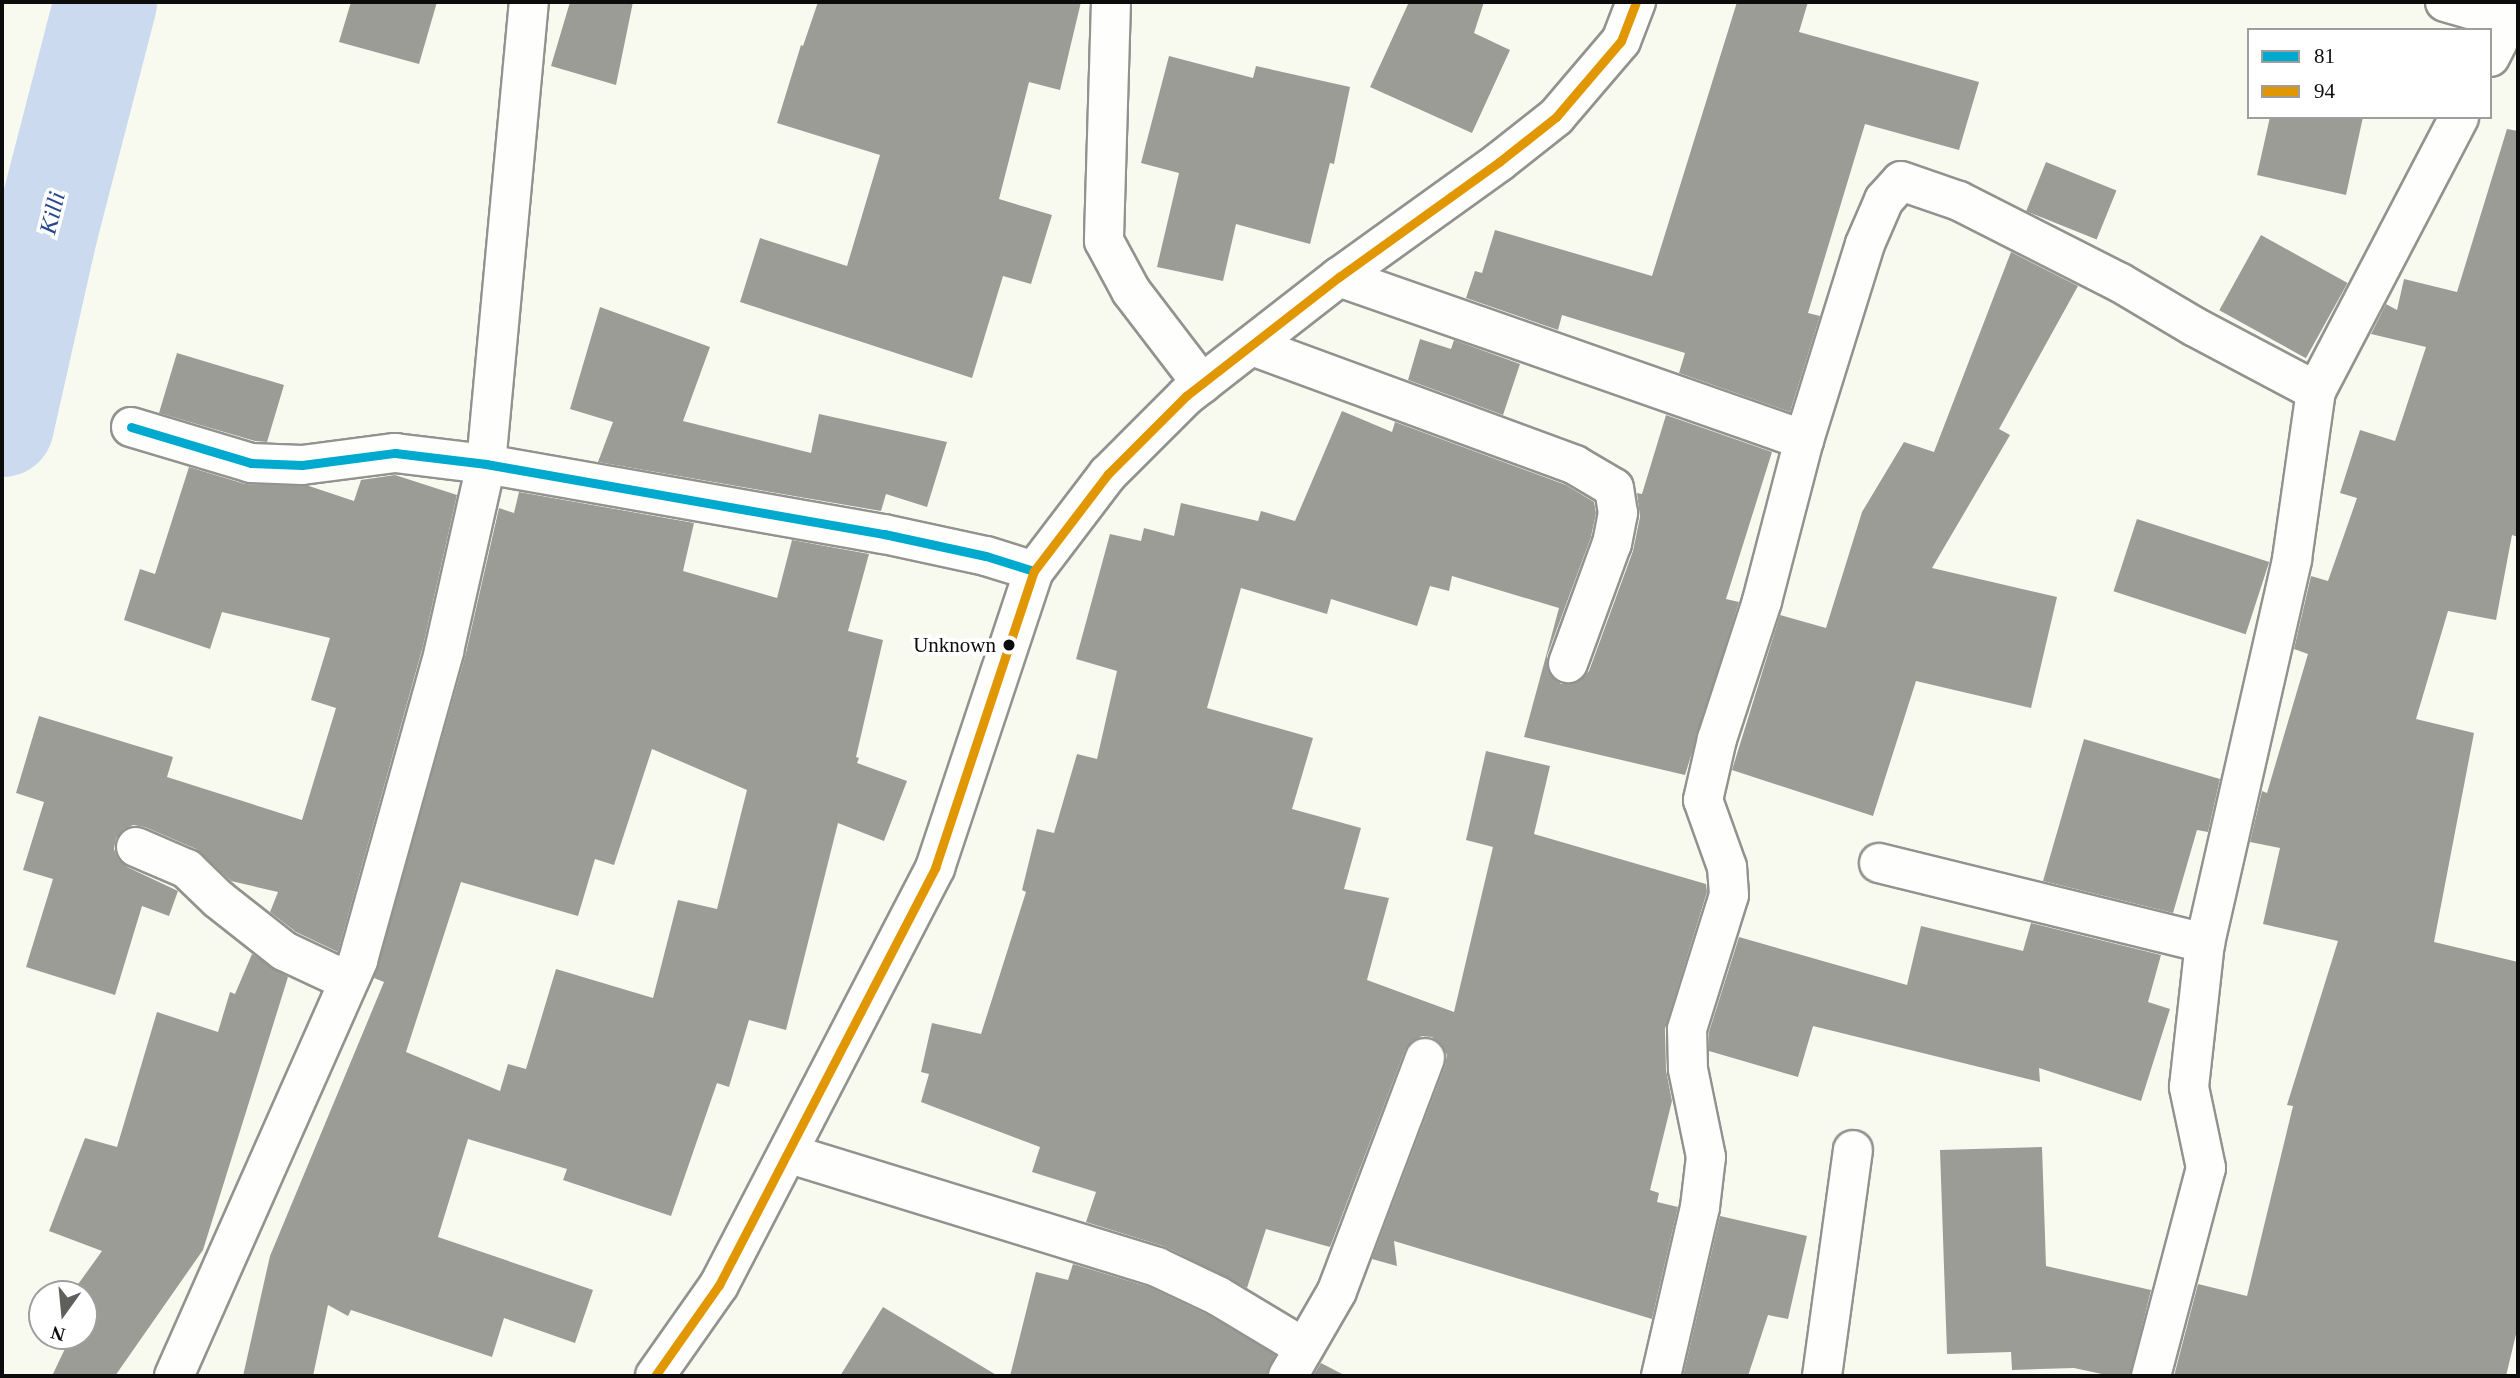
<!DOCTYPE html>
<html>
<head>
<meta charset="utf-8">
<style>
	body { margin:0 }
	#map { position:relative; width:2520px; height:1378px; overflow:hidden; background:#f8faf0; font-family:Georgia,serif }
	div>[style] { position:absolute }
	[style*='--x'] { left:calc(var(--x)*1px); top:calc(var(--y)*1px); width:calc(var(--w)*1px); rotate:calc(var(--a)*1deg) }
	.river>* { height:103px; margin:-51.5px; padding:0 51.5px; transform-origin:51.5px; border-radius:51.5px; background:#cbdaef }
	.building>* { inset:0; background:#9c9c96; transform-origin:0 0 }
	.roads { filter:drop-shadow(2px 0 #92938f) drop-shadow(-2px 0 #92938f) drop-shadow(0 2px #92938f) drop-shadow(0 -2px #92938f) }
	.minor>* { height:38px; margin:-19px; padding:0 19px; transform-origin:19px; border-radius:19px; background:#fefefd }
	.bus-1>* { height:9px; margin:-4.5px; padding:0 4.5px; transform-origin:4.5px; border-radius:4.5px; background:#00a9ce }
	.bus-2>* { height:9px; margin:-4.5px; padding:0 4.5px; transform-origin:4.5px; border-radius:4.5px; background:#e09701 }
	.dots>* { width:19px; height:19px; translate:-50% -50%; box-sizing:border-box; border:4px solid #fff; border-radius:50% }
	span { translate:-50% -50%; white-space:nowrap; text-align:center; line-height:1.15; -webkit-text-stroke:7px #fff; paint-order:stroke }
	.bus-label { font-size:21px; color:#0c0c0c }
	.right { translate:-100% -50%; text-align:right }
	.water-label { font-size:24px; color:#26488d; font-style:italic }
	.frame { position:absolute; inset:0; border:4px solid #0c0c0c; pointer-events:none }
	.legend { position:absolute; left:2247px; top:28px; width:245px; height:91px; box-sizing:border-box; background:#fff; border:2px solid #9e9e9e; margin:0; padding:9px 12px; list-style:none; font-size:21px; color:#0c0c0c }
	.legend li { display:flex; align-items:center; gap:14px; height:35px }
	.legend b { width:35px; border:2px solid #9e9e9e }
	.north { position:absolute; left:28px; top:1280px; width:70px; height:70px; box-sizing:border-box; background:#fff; border:2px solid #9e9e9e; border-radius:50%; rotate:195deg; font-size:19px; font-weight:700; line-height:28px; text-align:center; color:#0c0c0c }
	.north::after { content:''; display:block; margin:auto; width:24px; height:32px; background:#5f5f5c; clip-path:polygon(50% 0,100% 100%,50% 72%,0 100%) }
</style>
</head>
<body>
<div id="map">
	<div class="river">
		<i style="--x:2;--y:425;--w:200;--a:-77.3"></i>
		<i style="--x:46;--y:230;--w:236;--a:-75.5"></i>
	</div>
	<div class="building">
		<i style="clip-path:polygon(351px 2px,437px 2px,419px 64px,339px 42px)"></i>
		<i style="clip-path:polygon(570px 2px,633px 2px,616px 85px,551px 66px)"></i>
		<i style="clip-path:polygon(818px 2px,1081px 2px,1060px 90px,1029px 82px,999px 199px,1052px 215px,1031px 284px,1003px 276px,972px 378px,740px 302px,760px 238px,847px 266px,880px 155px,777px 123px,801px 45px,803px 46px)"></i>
		<i style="clip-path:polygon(1409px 2px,1484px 2px,1474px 33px,1510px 50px,1472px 133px,1370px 87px)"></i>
		<i style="clip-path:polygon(1737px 2px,1808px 2px,1799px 32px,1979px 82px,1959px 150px,1865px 124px,1808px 313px,1820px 316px,1790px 412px,1679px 373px,1685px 353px,1562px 315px,1558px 330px,1466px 298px,1475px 271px,1482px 273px,1495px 230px,1652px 276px)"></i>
		<i style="clip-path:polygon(1169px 56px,1253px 78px,1256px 66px,1350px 87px,1334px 164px,1330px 163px,1310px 244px,1236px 224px,1223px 281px,1157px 267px,1179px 173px,1141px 163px)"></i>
		<i style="clip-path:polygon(2270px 117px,2363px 117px,2346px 195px,2257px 175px)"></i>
		<i style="clip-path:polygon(2507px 129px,2518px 131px,2518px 537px,2512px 535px,2496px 620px,2448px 611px,2416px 719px,2474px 733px,2434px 942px,2518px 962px,2518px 1326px,2506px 1376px,2174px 1376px,2198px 1284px,2247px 1296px,2293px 1106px,2287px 1105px,2338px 941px,2263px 924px,2280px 848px,2250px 842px,2262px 791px,2267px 793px,2308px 654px,2294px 649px,2311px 576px,2328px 581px,2357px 498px,2340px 493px,2360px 430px,2395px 441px,2426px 347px,2371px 334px,2386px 304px,2397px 310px,2404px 279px,2457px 292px)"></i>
		<i style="left:2046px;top:162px;width:76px;height:53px;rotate:22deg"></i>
		<i style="left:2261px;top:235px;width:99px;height:86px;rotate:29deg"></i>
		<i style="clip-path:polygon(2011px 252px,2078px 286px,1999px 429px,2010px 435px,1932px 568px,2057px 597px,2031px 708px,1916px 681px,1873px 816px,1732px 770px,1780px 615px,1826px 628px,1862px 512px,1904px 442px,1934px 452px)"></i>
		<i style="clip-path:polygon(600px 307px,710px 347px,683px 421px,811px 453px,819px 414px,947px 442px,927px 507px,886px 494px,881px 511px,598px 462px,613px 422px,570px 409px)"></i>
		<i style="clip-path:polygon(1420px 339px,1451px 349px,1454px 340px,1520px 364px,1503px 415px,1408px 380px)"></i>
		<i style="clip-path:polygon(177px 353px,284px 385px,267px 442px,255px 441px,159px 413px)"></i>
		<i style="clip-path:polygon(1342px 411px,1392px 432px,1395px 422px,1566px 485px,1594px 502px,1596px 513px,1591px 537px,1547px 656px,1547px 667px,1551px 676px,1561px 684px,1572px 684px,1581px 680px,1589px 671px,1633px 551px,1640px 517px,1637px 493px,1642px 494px,1666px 415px,1772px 452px,1726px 599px,1739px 602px,1685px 775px,1524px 737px,1559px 608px,1452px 576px,1449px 591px,1430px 586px,1417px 626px,1331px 599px,1327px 614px,1241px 588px,1207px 708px,1313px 738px,1292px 809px,1361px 828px,1344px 889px,1389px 898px,1367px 980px,1454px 1012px,1493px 847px,1466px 840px,1486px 751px,1550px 766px,1534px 834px,1706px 884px,1707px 892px,1665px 1029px,1666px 1070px,1672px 1101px,1650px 1190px,1659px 1193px,1657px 1202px,1678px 1207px,1652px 1319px,1394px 1241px,1397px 1266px,1372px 1259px,1445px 1066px,1447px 1055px,1442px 1045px,1432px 1037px,1422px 1036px,1412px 1041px,1405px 1050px,1330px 1247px,1266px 1229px,1247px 1288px,1166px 1247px,1086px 1222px,1096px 1192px,1032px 1172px,1040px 1147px,921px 1102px,929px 1074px,921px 1072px,932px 1023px,981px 1034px,1026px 892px,1022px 890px,1037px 829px,1054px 833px,1077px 754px,1097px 759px,1117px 671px,1076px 659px,1110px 534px,1141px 541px,1144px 528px,1174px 536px,1181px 503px,1258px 521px,1261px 511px,1295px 521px)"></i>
		<i style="clip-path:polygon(189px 467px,245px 484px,309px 486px,354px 501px,361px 480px,395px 475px,457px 495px,423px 646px,338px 952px,296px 932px,270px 912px,278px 892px,231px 881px,196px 849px,145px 827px,133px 825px,124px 829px,116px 838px,114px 849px,118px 859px,127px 867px,178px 891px,169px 916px,142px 906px,115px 995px,26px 967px,53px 879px,23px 870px,44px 802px,16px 793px,39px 716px,173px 757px,167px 777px,302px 820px,336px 708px,311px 700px,330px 638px,222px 612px,210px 649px,124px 620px,140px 569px,155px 574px)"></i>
		<i style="clip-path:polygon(evenodd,519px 492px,694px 523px,683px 571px,777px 598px,792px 540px,869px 554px,848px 631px,883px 640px,856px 757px,859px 758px,857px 763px,907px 781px,884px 841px,838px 823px,786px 1030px,749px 1020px,729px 1087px,717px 1083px,671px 1216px,563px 1180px,567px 1169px,468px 1139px,438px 1237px,593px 1290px,575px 1343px,504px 1318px,492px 1357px,351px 1310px,348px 1316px,328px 1305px,313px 1376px,243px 1376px,270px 1256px,384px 982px,374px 978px,465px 657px,499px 508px,514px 513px,519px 492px,652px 749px,747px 790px,717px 909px,678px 900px,653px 998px,556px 969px,526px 1069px,508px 1064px,500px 1091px,406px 1052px,461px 882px,578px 916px,595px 859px,614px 865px,652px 749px)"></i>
		<i style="left:2137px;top:519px;width:139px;height:76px;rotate:18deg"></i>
		<i style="clip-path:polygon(2084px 739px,2220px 779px,2208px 832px,2197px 830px,2173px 913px,2043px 881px)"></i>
		<i style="clip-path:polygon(2031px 923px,2161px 955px,2148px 1002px,2170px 1009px,2141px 1101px,2039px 1068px,2040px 1082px,1813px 1026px,1798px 1077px,1709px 1051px,1709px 1032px,1739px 937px,1907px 985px,1921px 926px,2023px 951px)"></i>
		<i style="clip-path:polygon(252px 954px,288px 977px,203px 1250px,115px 1376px,52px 1376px,71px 1336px,84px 1336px,84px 1309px,91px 1294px,71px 1294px,102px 1251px,49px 1231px,85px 1138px,117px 1147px,157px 1012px,218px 1032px,230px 992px,235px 994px)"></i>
		<i style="clip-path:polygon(2042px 1147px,2046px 1266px,2151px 1290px,2130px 1376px,2111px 1376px,2074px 1368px,2012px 1370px,2011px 1352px,1947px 1354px,1940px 1150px)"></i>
		<i style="clip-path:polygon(1720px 1216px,1807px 1236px,1788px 1319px,1768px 1315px,1748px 1376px,1683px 1376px)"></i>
		<i style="clip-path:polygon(1073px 1264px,1149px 1287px,1208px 1315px,1275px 1355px,1266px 1376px,1010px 1376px,1036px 1272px,1068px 1280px)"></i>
		<i style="clip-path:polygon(883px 1307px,998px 1376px,840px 1376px)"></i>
		<i style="clip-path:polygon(1321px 1363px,1346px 1376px,1313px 1376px)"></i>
	</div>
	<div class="roads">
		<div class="minor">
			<i style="--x:1111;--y:2;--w:239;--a:91.7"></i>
			<i style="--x:1104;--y:241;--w:57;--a:61.6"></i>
			<i style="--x:1131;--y:291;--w:117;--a:52.6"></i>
			<i style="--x:2445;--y:2;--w:76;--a:16"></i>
			<i style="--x:2490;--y:57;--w:42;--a:-62.8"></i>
			<i style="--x:1339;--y:277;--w:493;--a:19.3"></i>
			<i style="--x:1252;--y:346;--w:344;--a:20.2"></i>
			<i style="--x:1575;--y:465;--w:45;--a:30.5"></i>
			<i style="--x:1614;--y:488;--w:25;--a:81"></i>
			<i style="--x:1618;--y:513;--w:31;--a:101"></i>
			<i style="--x:1612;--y:543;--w:128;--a:110.1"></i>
			<i style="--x:131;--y:427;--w:125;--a:16.7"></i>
			<i style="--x:251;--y:463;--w:51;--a:2.2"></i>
			<i style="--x:302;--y:465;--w:94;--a:-7.4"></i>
			<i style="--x:395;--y:453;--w:92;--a:6.9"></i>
			<i style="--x:486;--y:464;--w:404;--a:10"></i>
			<i style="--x:884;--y:534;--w:104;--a:12.2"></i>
			<i style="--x:986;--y:556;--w:50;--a:17.4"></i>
			<i style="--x:136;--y:847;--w:56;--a:23.3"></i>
			<i style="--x:187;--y:869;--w:43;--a:44.1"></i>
			<i style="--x:218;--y:899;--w:84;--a:38.2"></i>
			<i style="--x:284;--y:951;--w:71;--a:25.1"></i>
			<i style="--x:1879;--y:863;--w:336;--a:13.8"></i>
			<i style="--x:790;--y:1154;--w:384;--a:17.1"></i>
			<i style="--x:1157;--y:1267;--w:68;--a:25.4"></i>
			<i style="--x:1218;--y:1296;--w:99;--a:31"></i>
			<i style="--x:174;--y:1376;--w:455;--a:-66.1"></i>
			<i style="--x:358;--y:960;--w:321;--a:-74.4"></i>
			<i style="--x:444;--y:651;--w:192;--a:-77.3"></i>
			<i style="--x:486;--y:464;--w:464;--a:-84.7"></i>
			<i style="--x:655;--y:1376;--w:111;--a:-54.9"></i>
			<i style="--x:719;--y:1285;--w:470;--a:-62.6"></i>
			<i style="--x:935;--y:868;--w:313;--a:-71.6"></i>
			<i style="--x:1034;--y:571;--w:122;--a:-52.7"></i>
			<i style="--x:1108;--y:474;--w:110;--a:-45"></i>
			<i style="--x:1186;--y:396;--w:194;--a:-37.9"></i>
			<i style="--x:1339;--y:277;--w:197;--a:-35.7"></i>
			<i style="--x:1499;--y:162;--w:73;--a:-38.3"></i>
			<i style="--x:1556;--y:117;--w:100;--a:-49.5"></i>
			<i style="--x:1621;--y:41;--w:42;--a:-69"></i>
			<i style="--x:1288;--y:1376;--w:98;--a:-60"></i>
			<i style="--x:1337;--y:1291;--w:249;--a:-69.3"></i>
			<i style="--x:1661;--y:1376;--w:173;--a:-77"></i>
			<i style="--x:1700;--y:1207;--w:50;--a:-83.2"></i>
			<i style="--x:1706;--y:1157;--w:90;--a:-101.6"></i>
			<i style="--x:1688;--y:1069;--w:40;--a:-91.4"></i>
			<i style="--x:1687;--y:1029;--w:140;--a:-72.6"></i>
			<i style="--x:1729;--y:895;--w:28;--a:-94"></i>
			<i style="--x:1727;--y:867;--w:71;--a:-109.7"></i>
			<i style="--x:1703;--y:800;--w:63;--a:-77.1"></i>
			<i style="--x:1717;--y:739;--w:145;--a:-71.9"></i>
			<i style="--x:1762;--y:601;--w:166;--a:-75.4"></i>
			<i style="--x:1804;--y:440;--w:205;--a:-72.7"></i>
			<i style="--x:1865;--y:244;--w:48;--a:-66.6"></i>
			<i style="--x:1884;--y:200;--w:25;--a:-48"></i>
			<i style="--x:1901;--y:181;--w:61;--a:19"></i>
			<i style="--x:1959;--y:201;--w:179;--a:26.9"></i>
			<i style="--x:2119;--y:282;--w:88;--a:30.6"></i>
			<i style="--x:2195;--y:327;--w:137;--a:27.9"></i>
			<i style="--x:2316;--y:391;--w:309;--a:-62.4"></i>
			<i style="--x:1822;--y:1376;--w:228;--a:-82.2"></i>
			<i style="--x:2151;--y:1376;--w:215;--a:-75.2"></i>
			<i style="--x:2206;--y:1168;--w:83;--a:-101.9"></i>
			<i style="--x:2189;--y:1087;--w:145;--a:-83.7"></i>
			<i style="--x:2205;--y:943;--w:394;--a:-77.2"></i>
			<i style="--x:2292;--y:559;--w:170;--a:-81.9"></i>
		</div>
	</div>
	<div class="bus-1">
		<i style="--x:131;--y:427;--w:125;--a:16.7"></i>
		<i style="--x:251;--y:463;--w:51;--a:2.2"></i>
		<i style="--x:302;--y:465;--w:94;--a:-7.4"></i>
		<i style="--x:395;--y:453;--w:92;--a:6.9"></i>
		<i style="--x:486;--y:464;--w:404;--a:10"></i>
		<i style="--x:884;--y:534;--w:104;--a:12.2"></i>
		<i style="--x:986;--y:556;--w:50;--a:17.4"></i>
	</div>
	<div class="bus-2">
		<i style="--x:655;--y:1376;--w:111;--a:-54.9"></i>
		<i style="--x:719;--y:1285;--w:470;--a:-62.6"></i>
		<i style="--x:935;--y:868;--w:313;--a:-71.6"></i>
		<i style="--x:1034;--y:571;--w:122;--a:-52.7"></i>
		<i style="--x:1108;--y:474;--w:110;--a:-45"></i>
		<i style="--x:1186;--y:396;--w:194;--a:-37.9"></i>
		<i style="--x:1339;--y:277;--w:197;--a:-35.7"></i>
		<i style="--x:1499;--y:162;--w:73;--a:-38.3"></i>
		<i style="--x:1556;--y:117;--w:100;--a:-49.5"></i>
		<i style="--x:1621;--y:41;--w:42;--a:-69"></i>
	</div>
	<div class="dots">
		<i style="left:1009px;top:645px;background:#0c0c0c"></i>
	</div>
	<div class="bus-label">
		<span class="right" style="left:996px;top:645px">Unknown</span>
	</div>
	<div class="water-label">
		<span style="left:53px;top:213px;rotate:-76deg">Killi</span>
	</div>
	<div class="frame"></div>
	<ul class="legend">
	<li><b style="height:9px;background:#00a9ce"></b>81</li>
	<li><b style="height:9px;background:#e09701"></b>94</li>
	</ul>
	<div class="north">N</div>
</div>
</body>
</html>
